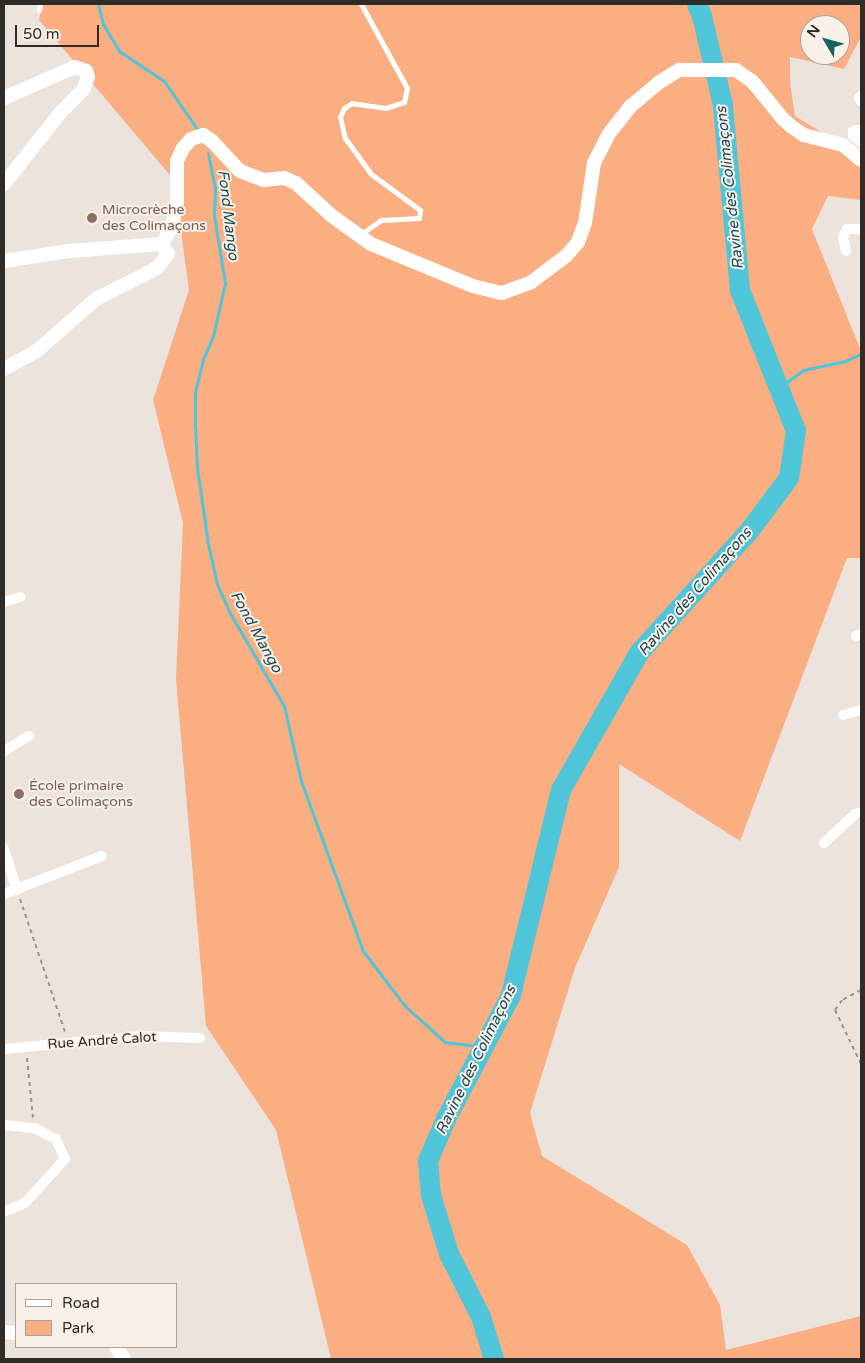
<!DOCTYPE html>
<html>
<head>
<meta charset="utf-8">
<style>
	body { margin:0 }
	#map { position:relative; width:865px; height:1363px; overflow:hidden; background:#ece3dd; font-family:"Varela Round",sans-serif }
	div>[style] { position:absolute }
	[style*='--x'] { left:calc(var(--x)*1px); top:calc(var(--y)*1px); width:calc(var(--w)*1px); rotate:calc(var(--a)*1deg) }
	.green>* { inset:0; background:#faae81 }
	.stream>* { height:3px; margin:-1.5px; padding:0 1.5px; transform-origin:1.5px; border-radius:1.5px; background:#4ec5d8 }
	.river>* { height:20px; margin:-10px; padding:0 10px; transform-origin:10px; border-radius:10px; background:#4ec5d8 }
	.path>* { height:2px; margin-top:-1px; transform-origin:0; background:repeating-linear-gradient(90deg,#99938e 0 4px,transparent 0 8px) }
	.lane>* { height:5px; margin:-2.5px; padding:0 2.5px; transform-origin:2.5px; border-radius:2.5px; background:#fff }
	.street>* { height:10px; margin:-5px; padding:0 5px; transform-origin:5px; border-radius:5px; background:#fff }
	.secondary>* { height:14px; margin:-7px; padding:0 7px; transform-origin:7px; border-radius:7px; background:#fff }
	.dots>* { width:14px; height:14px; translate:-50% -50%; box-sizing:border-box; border:2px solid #f9f0ea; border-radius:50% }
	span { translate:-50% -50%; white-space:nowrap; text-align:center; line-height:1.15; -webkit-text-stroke:4px #f9f0ea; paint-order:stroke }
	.education-label { font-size:14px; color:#785e54 }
	.left { translate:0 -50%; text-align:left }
	.street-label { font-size:14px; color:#2e2b29 }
	.water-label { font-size:15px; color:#154a52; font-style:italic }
	.frame { position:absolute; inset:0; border:5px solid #2e2b29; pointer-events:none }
	.legend { position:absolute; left:15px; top:1283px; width:162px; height:65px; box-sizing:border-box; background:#f9f0ea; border:1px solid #a8a19d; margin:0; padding:6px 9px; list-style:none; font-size:15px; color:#2e2b29 }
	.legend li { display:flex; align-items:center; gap:10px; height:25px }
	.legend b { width:25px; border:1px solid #a8a19d }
	.north { position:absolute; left:800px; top:15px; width:50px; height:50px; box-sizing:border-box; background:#f9f0ea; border:1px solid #a8a19d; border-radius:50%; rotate:307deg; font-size:14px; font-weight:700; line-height:20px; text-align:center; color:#2e2b29 }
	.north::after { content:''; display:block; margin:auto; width:18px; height:22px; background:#156462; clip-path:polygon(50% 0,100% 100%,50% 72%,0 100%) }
	.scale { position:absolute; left:15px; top:25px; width:84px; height:22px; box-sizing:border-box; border:2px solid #2e2b29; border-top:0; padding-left:6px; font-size:15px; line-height:18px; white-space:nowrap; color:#2e2b29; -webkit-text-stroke:4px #f9f0ea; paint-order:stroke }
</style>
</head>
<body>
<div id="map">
	<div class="green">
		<i style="clip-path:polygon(evenodd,42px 4px,861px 4px,861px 37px,844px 69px,790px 57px,790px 83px,795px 116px,861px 157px,861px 200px,828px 196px,812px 229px,861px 351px,861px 558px,847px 558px,740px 841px,619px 764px,619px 867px,575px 968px,530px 1113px,542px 1156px,687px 1245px,720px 1305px,726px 1350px,861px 1316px,861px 1359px,331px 1359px,276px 1130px,206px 1026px,176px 679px,183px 523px,153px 400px,189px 290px,174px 180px,39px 20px,42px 4px,810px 25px,840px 25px,840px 55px,810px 55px,810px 25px)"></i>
	</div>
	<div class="stream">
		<i style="--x:98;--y:4;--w:21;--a:76"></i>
		<i style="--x:103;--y:24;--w:31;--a:59"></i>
		<i style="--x:119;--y:51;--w:54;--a:33.7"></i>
		<i style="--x:164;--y:81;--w:63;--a:55.3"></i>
		<i style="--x:208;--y:153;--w:36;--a:79"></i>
		<i style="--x:215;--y:188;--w:28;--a:92"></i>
		<i style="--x:214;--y:216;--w:68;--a:80.7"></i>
		<i style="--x:225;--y:283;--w:54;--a:102.8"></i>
		<i style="--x:213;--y:336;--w:26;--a:113"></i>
		<i style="--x:203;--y:360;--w:34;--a:104"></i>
		<i style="--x:195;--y:393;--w:32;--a:90"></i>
		<i style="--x:195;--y:425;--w:42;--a:87.3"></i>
		<i style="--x:197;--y:467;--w:78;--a:81.9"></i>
		<i style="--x:208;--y:544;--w:41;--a:77.3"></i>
		<i style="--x:217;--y:584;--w:34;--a:66"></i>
		<i style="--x:231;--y:615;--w:105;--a:59.8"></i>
		<i style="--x:284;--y:706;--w:77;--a:77.2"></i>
		<i style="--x:301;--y:781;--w:181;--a:70"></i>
		<i style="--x:363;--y:951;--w:69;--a:52.6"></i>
		<i style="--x:405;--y:1006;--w:54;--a:42"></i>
		<i style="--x:445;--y:1042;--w:39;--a:7"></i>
		<i style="--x:780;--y:387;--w:29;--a:-36"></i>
		<i style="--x:803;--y:370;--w:43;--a:-12.1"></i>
		<i style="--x:845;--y:361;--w:17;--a:-24"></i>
	</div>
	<div class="river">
		<i style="--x:494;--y:1359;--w:44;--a:-107.2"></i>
		<i style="--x:481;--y:1317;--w:71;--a:-116.9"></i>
		<i style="--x:449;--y:1254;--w:62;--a:-107"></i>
		<i style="--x:431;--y:1195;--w:34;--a:-95"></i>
		<i style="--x:428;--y:1161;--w:46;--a:-66.8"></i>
		<i style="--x:446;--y:1119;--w:140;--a:-62.3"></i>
		<i style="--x:511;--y:995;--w:211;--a:-76.3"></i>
		<i style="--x:561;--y:790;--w:158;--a:-60.3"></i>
		<i style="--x:639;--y:653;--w:166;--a:-47.9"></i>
		<i style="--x:750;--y:530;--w:65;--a:-53.1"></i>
		<i style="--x:789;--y:478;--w:48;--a:-81.5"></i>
		<i style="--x:796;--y:431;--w:152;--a:-111.7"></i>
		<i style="--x:740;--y:290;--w:186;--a:-95.3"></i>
		<i style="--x:723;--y:105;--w:91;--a:-103.3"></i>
		<i style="--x:702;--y:16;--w:13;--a:-113"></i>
	</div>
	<div class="path">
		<i style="--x:20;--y:899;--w:140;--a:71.3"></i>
		<i style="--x:861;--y:990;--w:21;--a:152"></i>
		<i style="--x:842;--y:1000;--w:12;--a:125"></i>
		<i style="--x:835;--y:1010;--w:60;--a:64.3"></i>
		<i style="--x:27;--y:1058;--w:60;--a:84.3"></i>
	</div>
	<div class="lane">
		<i style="--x:361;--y:4;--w:96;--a:61.3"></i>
		<i style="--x:407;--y:88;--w:14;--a:102"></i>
		<i style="--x:404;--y:102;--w:19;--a:162"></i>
		<i style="--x:386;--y:108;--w:34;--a:-172"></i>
		<i style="--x:352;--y:103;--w:9;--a:148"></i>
		<i style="--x:344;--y:108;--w:10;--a:114"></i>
		<i style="--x:340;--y:117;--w:22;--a:77"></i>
		<i style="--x:345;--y:138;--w:44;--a:54.2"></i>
		<i style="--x:371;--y:174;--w:61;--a:36.3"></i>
		<i style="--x:420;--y:210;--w:8;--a:97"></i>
		<i style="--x:419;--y:218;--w:38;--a:177"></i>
		<i style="--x:381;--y:220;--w:24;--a:145"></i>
		<i style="--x:39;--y:10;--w:6;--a:-81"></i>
	</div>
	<div class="street">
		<i style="--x:861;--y:96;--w:3;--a:135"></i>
		<i style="--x:859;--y:98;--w:4;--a:63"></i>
		<i style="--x:861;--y:132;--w:4;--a:-146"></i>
		<i style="--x:858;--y:130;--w:5;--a:169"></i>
		<i style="--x:853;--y:131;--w:5;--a:90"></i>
		<i style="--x:853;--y:136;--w:10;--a:37"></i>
		<i style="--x:846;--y:251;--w:14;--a:-102"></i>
		<i style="--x:843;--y:237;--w:9;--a:-63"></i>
		<i style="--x:847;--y:229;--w:14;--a:0"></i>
		<i style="--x:4;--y:602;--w:17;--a:-17"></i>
		<i style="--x:856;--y:636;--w:5;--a:-22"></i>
		<i style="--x:843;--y:715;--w:19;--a:-16"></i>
		<i style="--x:4;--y:751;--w:29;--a:-31"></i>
		<i style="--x:824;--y:843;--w:42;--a:-43.1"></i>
		<i style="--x:855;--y:814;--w:6;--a:-18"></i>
		<i style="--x:4;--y:849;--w:43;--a:72.4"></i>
		<i style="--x:4;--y:894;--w:105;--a:-21.2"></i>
		<i style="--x:4;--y:1049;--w:138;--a:-5.4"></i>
		<i style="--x:141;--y:1036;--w:59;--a:1.9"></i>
		<i style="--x:4;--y:1125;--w:30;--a:6"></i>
		<i style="--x:34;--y:1128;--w:25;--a:27"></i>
		<i style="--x:56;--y:1139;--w:22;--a:66"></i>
		<i style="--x:65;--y:1159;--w:59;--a:132.3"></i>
		<i style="--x:25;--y:1203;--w:23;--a:157"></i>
	</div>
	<div class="secondary">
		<i style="--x:4;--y:98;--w:77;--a:-23.6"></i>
		<i style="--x:75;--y:67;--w:12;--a:20"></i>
		<i style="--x:86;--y:71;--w:6;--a:72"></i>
		<i style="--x:88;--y:77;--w:14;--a:111"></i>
		<i style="--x:83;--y:90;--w:31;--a:135"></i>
		<i style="--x:61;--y:112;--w:92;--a:128.4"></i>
		<i style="--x:162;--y:244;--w:20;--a:-60"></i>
		<i style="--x:172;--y:227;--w:25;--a:-79"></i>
		<i style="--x:177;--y:202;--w:41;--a:-90"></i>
		<i style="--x:177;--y:161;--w:14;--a:-65"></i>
		<i style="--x:183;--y:148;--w:12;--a:-48"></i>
		<i style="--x:191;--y:139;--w:13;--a:-18"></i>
		<i style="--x:203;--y:135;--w:11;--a:34"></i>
		<i style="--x:212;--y:141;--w:41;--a:47"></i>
		<i style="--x:240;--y:171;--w:26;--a:21"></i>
		<i style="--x:264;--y:180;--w:20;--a:-6"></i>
		<i style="--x:284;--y:178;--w:13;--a:23"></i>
		<i style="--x:296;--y:183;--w:49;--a:42.5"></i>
		<i style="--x:332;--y:216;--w:48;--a:35.7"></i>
		<i style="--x:371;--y:244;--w:110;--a:22.4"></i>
		<i style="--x:473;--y:286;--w:30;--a:14"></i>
		<i style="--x:502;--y:293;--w:30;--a:-20"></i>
		<i style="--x:530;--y:283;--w:45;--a:-36.9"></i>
		<i style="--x:566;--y:256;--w:18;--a:-49"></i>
		<i style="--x:578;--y:242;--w:20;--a:-70"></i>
		<i style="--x:585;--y:223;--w:61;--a:-81.5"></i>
		<i style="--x:594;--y:163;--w:31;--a:-63"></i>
		<i style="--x:608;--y:135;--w:37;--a:-52"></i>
		<i style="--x:631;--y:106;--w:35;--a:-40"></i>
		<i style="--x:658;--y:83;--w:25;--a:-32"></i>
		<i style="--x:679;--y:70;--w:57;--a:0"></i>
		<i style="--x:736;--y:70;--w:19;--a:35"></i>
		<i style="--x:752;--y:81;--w:49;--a:50.8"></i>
		<i style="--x:783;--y:119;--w:12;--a:42"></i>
		<i style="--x:792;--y:127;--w:14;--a:34"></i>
		<i style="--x:804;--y:135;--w:40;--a:14.4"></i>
		<i style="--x:843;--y:145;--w:23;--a:40"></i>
		<i style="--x:4;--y:261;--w:66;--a:-8.7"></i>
		<i style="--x:69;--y:251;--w:93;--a:-4.3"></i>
		<i style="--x:4;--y:369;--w:39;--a:-29"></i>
		<i style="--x:38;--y:350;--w:77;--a:-41.3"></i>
		<i style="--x:96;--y:299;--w:68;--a:-26.9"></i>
		<i style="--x:157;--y:268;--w:18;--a:-52"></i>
		<i style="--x:168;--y:254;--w:12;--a:-121"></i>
		<i style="--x:4;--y:1332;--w:12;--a:5"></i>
		<i style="--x:116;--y:1347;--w:14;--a:56"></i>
	</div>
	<div class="dots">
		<i style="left:92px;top:218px;background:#8d6e63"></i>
		<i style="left:19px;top:794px;background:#8d6e63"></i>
	</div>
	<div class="education-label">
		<span class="left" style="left:102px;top:218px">Microcrèche<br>des Colimaçons</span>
		<span class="left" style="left:29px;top:794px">École primaire<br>des Colimaçons</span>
	</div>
	<div class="street-label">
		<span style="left:102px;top:1041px;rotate:-4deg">Rue André Calot</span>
	</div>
	<div class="water-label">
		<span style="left:730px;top:188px;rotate:-96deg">Ravine des Colimaçons</span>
		<span style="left:228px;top:215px;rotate:83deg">Fond Mango</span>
		<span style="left:695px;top:592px;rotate:-49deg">Ravine des Colimaçons</span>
		<span style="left:256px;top:632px;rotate:61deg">Fond Mango</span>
		<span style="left:476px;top:1060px;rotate:-64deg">Ravine des Colimaçons</span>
	</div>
	<div class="frame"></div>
	<ul class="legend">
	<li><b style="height:6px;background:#fff"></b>Road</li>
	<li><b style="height:14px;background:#faae81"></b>Park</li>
	</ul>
	<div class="north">N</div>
	<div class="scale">50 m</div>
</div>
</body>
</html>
